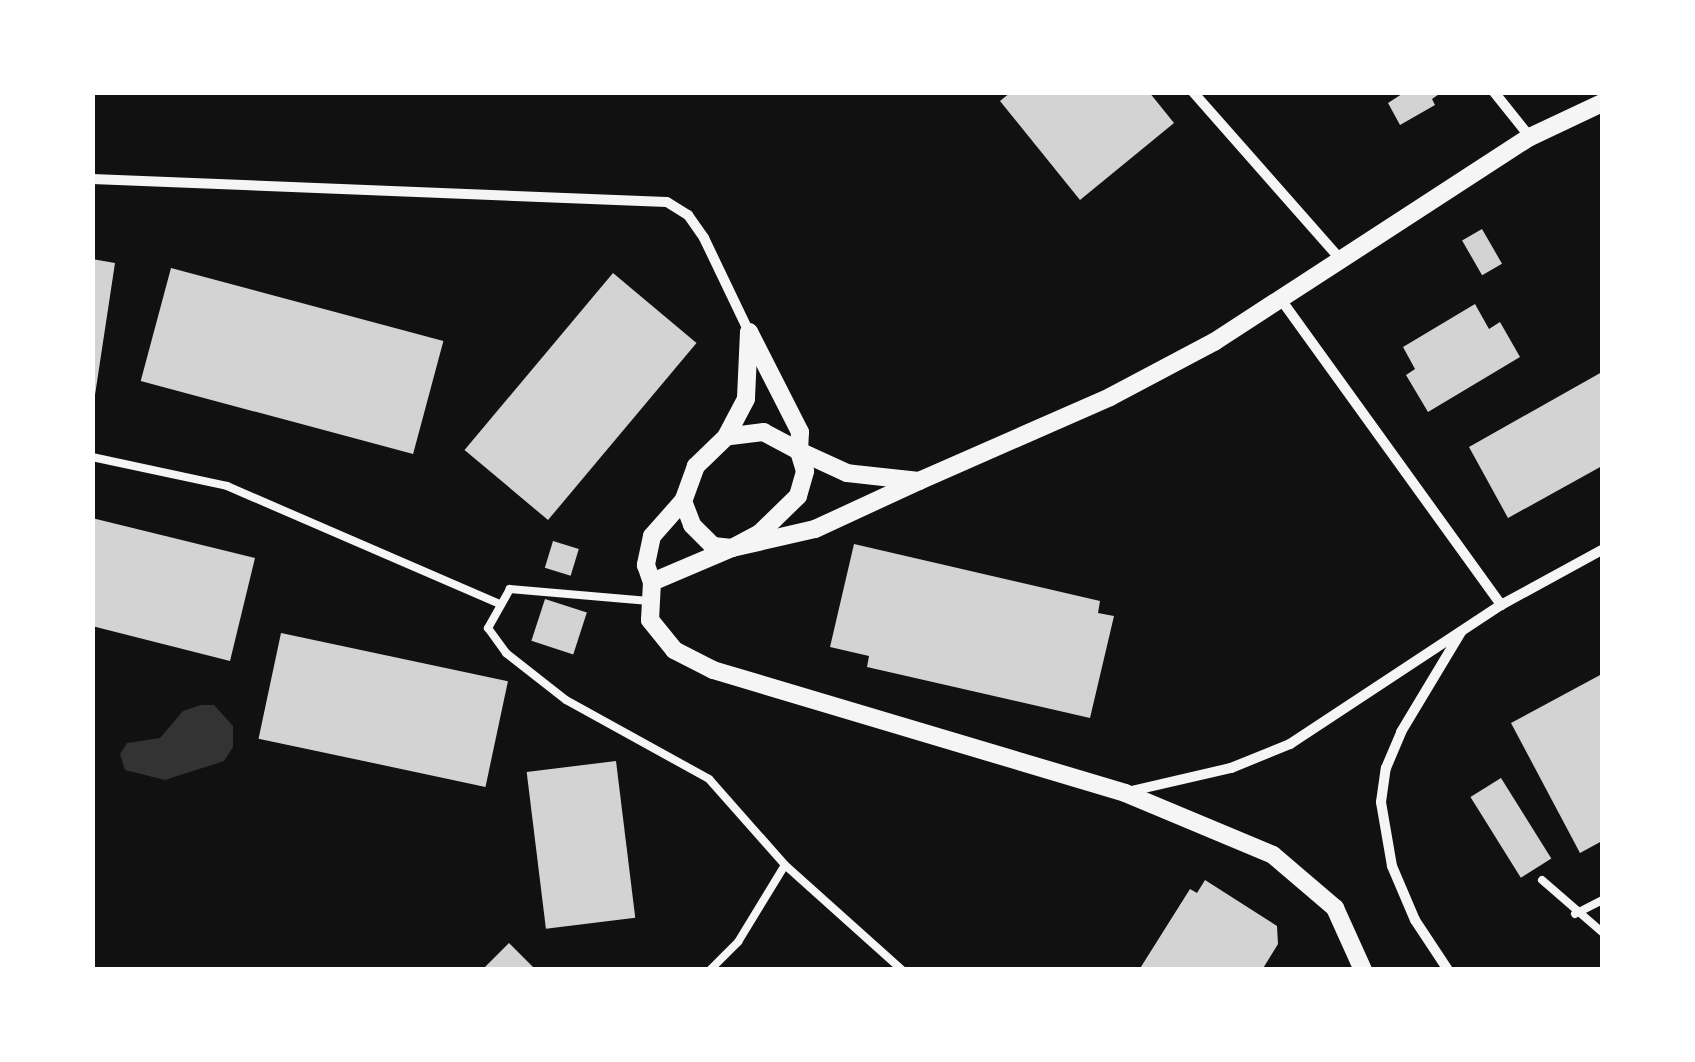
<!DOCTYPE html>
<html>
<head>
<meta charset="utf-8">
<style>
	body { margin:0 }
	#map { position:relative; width:1695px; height:1062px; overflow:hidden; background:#111; font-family:"Sofia Sans Condensed",sans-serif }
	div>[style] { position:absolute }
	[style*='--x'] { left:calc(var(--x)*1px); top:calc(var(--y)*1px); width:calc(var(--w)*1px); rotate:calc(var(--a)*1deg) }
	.water>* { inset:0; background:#333 }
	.building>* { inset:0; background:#d3d3d3; transform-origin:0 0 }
	.service>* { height:8px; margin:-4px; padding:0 4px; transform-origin:4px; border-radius:4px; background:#f5f5f5 }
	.minor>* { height:10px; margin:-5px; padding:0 5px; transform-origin:5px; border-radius:5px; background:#f5f5f5 }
	.tertiary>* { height:18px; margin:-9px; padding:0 9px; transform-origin:9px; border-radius:9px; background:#f5f5f5 }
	span { translate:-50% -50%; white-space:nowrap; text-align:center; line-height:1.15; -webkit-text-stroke:8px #fff; paint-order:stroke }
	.frame { position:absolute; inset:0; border:95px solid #fff; pointer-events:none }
</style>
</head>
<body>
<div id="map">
	<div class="water">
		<i style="clip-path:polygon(201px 705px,214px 705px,233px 726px,233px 747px,224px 761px,165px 780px,125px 770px,120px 754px,127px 743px,160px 738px,183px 711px)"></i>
	</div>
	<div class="building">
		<i style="clip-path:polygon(1011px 92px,1149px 92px,1174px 123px,1080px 200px,1000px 101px)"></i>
		<i style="clip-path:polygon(1405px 92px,1442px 92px,1432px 99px,1435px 105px,1400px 125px,1388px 103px)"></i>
		<i style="left:1482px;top:229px;width:40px;height:23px;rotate:60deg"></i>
		<i style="clip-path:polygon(92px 259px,115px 263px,95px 395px,92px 395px)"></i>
		<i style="left:171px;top:268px;width:282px;height:117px;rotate:15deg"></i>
		<i style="left:613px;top:273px;width:109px;height:231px;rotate:40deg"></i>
		<i style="clip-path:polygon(1475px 304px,1489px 329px,1500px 322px,1520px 357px,1428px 412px,1406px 375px,1415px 369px,1403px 347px)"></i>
		<i style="clip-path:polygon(1602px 372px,1602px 466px,1508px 518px,1469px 447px)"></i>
		<i style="clip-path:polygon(92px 518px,255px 558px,230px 661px,92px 626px)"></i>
		<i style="left:553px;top:541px;width:27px;height:28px;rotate:17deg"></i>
		<i style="clip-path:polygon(854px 544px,1100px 601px,1098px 613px,1114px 616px,1090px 718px,867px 667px,869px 656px,830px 647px)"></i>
		<i style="left:545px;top:599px;width:44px;height:44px;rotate:18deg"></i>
		<i style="left:281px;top:633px;width:232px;height:108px;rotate:12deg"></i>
		<i style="clip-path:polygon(1602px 674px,1602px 841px,1580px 853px,1511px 723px)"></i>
		<i style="left:616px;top:761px;width:158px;height:90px;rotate:83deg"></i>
		<i style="left:1501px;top:778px;width:95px;height:36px;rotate:58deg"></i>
		<i style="clip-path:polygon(1205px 880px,1277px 926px,1278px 944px,1262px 970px,1139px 970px,1190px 889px,1197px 893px)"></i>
		<i style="clip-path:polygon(509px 943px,536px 970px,482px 970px)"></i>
	</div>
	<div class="service">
		<i style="--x:92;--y:457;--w:138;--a:12.1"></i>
		<i style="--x:227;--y:486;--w:295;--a:23.4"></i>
		<i style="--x:649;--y:601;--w:140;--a:-175.1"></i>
		<i style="--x:510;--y:589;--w:45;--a:119.4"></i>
		<i style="--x:488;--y:628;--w:31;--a:54"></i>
		<i style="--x:506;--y:653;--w:76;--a:38.1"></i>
		<i style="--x:566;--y:700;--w:163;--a:28.9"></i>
		<i style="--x:709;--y:779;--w:115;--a:48.5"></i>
		<i style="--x:1542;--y:880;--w:79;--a:40.9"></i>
		<i style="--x:1575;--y:914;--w:30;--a:-27"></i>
		<i style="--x:710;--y:970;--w:40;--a:-45"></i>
		<i style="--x:738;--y:942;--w:90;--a:-58.6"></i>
		<i style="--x:785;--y:865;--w:157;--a:41.9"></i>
	</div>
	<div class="minor">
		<i style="--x:1193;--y:92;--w:225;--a:48.6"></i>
		<i style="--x:1494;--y:92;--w:58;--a:51.3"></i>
		<i style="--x:92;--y:179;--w:575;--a:2.29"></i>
		<i style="--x:667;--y:202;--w:25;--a:32"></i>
		<i style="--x:688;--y:215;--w:28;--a:55"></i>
		<i style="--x:704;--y:238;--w:104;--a:64.4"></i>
		<i style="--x:1282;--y:301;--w:375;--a:54.2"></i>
		<i style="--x:1127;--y:792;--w:107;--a:-13"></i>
		<i style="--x:1231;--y:768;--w:64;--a:-22.1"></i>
		<i style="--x:1290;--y:744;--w:253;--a:-33.4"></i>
		<i style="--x:1501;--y:605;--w:115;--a:-28.6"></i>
		<i style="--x:1448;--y:970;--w:60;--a:-123.4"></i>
		<i style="--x:1415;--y:920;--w:59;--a:-113.1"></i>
		<i style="--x:1392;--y:866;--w:65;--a:-99.8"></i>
		<i style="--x:1381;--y:802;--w:34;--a:-82"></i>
		<i style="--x:1386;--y:768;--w:39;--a:-67"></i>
		<i style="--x:1401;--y:732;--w:117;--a:-59"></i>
	</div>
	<div class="tertiary">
		<i style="--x:919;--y:481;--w:209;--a:-23.7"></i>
		<i style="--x:1110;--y:397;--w:118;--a:-27.9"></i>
		<i style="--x:1214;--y:342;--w:377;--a:-33"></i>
		<i style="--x:1530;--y:137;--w:80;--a:-25.3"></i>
		<i style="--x:683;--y:501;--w:47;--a:131.5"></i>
		<i style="--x:652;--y:536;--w:30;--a:102"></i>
		<i style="--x:646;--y:565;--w:18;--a:71"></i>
		<i style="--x:652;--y:582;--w:87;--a:-23"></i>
		<i style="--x:732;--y:548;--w:32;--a:-28"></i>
		<i style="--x:760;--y:533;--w:53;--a:-44.2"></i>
		<i style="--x:798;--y:496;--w:26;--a:-74"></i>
		<i style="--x:805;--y:471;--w:21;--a:-107"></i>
		<i style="--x:799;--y:451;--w:19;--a:-87"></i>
		<i style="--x:800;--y:432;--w:112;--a:-117"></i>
		<i style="--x:749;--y:332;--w:67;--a:92.6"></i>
		<i style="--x:746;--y:399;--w:43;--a:117.8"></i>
		<i style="--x:726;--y:437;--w:42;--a:136"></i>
		<i style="--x:696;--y:466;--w:37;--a:110"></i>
		<i style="--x:683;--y:501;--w:26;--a:69"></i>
		<i style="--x:692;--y:525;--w:30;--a:45"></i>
		<i style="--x:713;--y:546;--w:19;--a:6"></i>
		<i style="--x:732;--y:548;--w:85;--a:-12.9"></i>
		<i style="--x:815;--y:529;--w:115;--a:-24.8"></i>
		<i style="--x:919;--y:481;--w:72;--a:-173.7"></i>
		<i style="--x:847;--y:473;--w:53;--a:-155.4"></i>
		<i style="--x:799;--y:451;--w:40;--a:-152"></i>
		<i style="--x:764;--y:432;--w:38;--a:173"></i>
		<i style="--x:652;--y:582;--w:38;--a:93"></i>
		<i style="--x:650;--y:620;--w:38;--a:51"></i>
		<i style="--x:674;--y:650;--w:44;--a:27.1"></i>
		<i style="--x:713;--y:670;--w:430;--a:16.6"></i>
		<i style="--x:1125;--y:793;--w:160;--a:22.7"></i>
		<i style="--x:1273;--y:855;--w:82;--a:40.5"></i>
		<i style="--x:1335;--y:908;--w:68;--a:65.7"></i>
	</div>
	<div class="frame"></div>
</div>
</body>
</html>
